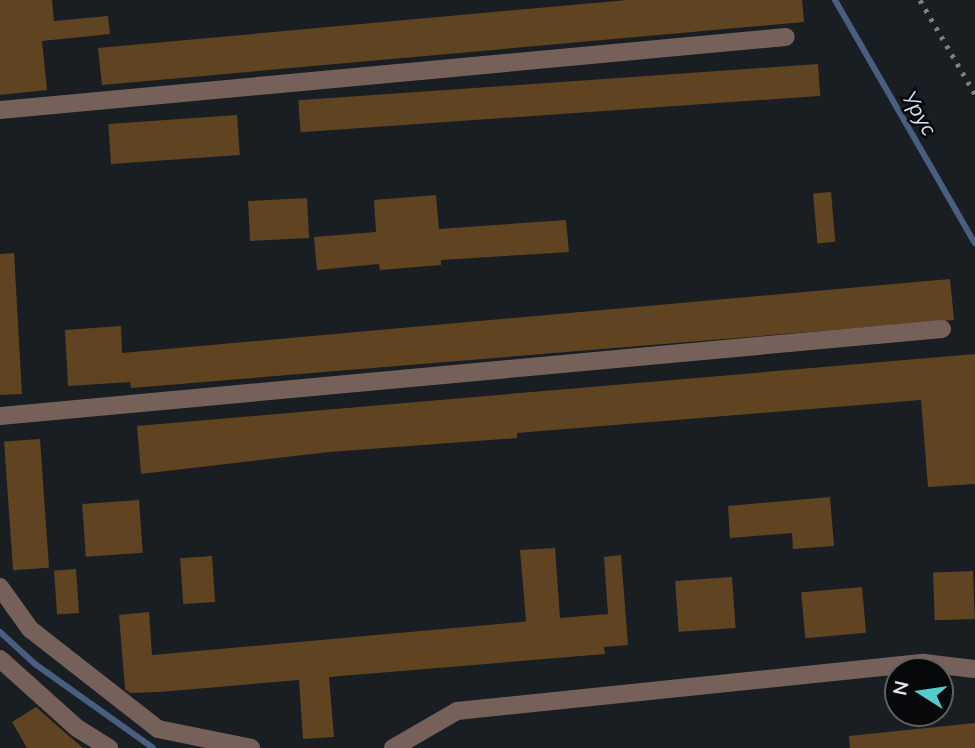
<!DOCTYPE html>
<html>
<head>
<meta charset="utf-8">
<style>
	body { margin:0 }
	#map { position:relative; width:975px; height:748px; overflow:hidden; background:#191e23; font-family:Mulish,sans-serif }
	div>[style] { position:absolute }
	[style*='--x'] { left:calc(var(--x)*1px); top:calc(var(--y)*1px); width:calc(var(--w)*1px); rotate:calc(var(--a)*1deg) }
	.stream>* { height:6px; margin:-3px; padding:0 3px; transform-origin:3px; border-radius:3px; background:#485f82 }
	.building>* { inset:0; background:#604321; transform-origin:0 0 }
	.minor>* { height:18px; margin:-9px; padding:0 9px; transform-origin:9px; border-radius:9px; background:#75605a }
	.rail>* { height:5px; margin-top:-2.5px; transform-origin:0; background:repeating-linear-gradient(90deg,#7c8084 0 3.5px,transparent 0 10.5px) }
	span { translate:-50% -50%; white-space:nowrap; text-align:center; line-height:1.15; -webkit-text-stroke:5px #06080a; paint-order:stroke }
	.water-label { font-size:21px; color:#d3e3fb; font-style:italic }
	.north { position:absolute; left:884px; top:657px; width:70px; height:70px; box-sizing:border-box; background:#06080a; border:2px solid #5e6063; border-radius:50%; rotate:282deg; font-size:19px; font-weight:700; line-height:28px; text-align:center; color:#e1e5e8 }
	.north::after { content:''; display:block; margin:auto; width:24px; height:32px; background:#53cdca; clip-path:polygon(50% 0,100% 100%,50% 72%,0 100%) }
</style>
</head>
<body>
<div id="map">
	<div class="stream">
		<i style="--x:835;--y:0;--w:280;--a:60.1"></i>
		<i style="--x:0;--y:632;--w:47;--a:42.4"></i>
		<i style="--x:35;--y:664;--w:145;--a:35.4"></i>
	</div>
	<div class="building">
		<i style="clip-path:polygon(0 0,52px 0,54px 21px,108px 16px,110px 34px,42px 41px,47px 90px,0 95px)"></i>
		<i style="clip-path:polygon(627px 0,802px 0,804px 22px,102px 85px,98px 48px)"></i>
		<i style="left:818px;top:64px;width:32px;height:521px;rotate:86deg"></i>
		<i style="left:237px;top:115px;width:40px;height:129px;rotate:86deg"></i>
		<i style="left:831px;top:192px;width:50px;height:18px;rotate:85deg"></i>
		<i style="clip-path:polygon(436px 195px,439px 229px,566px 220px,569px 252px,441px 260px,441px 265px,380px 270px,379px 264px,317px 270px,314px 237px,376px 232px,374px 200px)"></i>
		<i style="left:307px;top:198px;width:40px;height:59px;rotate:87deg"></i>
		<i style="clip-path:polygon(14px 253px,22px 394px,0 395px,0 254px)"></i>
		<i style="clip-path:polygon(950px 279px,954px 320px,131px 388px,130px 382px,68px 386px,65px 330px,121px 326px,122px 353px)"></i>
		<i style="clip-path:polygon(975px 354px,975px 484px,928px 487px,921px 400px,517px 433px,517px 438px,329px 452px,141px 474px,137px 426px)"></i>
		<i style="left:40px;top:439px;width:129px;height:36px;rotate:86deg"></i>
		<i style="clip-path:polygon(830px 497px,834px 546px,793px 549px,792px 533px,730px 538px,728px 506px)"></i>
		<i style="left:139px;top:500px;width:53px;height:57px;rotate:86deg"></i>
		<i style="clip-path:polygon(555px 548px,560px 618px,608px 614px,604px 557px,621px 555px,628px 645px,604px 647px,605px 654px,329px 677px,334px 737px,303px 739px,299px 680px,159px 692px,130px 693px,125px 689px,119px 615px,149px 612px,152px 655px,522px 622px,526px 621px,520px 550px)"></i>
		<i style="left:212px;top:556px;width:46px;height:32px;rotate:86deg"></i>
		<i style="left:76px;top:569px;width:44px;height:22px;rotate:86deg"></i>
		<i style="left:973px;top:571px;width:48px;height:40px;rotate:88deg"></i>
		<i style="left:732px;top:577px;width:51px;height:57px;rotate:86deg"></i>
		<i style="left:862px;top:587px;width:46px;height:61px;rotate:85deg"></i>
		<i style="clip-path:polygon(36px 707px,69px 736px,83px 748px,27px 748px,12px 722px)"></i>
		<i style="clip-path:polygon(975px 723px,975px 748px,850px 748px,849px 736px)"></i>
	</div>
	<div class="minor">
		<i style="--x:0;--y:110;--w:789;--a:-5.31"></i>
		<i style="--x:0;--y:416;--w:946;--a:-5.28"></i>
		<i style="--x:0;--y:587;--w:52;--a:54.5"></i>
		<i style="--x:30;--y:629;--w:162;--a:38"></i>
		<i style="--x:158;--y:729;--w:95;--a:11.5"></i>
		<i style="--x:0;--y:659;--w:103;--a:41.9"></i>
		<i style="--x:77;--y:728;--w:38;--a:32"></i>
		<i style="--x:393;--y:748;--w:74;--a:-30"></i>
		<i style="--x:457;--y:711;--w:469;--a:-5.9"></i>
		<i style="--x:924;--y:663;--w:51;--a:6.7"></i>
	</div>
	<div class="rail">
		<i style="--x:920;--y:0;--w:109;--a:59.7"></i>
	</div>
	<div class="water-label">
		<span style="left:920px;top:113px;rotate:60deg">Урус</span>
	</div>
	<div class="north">N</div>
</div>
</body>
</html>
